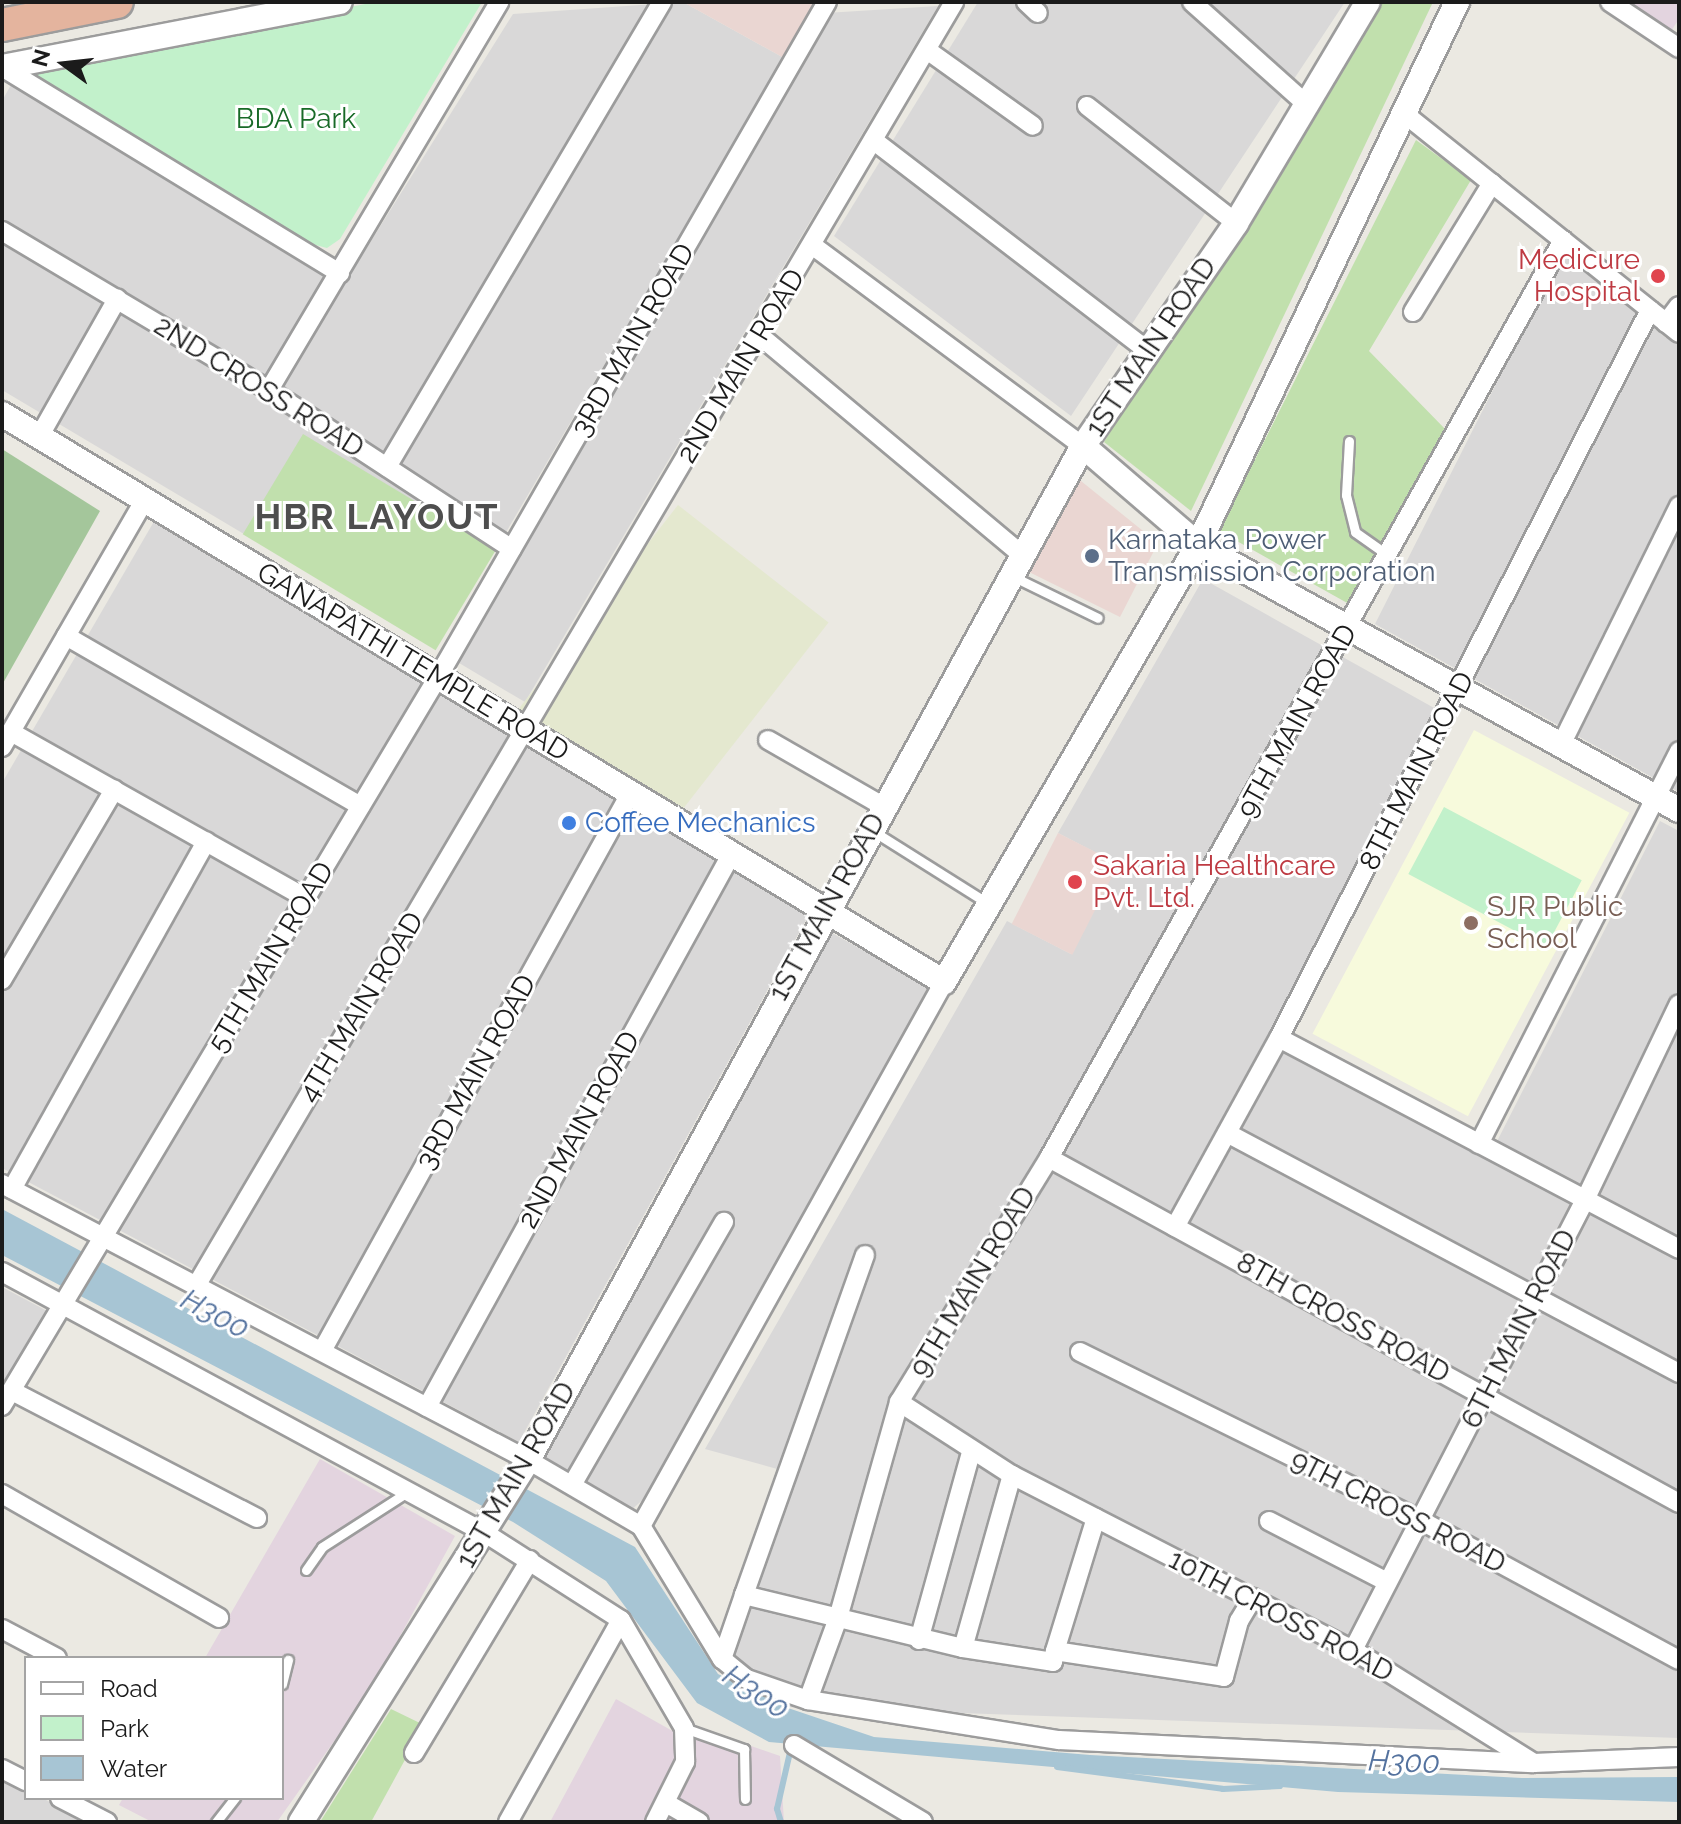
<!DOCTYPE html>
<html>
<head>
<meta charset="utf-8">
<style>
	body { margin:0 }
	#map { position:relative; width:1681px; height:1824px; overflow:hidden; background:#ebe9e2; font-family:Raleway,sans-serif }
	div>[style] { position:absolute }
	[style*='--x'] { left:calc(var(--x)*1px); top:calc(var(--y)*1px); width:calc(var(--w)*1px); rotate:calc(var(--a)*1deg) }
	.residential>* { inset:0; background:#d9d8d8 }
	.commercial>* { inset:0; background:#ead6d2; transform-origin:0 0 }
	.industrial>* { inset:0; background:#e3d4df }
	.education>* { inset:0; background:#f7fadc; transform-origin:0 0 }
	.farmland>* { inset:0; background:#e4e8cf; transform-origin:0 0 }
	.grass>* { inset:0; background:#c1e0ad; transform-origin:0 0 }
	.forest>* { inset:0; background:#a4c69b }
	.park>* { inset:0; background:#c2f1cb; transform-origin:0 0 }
	.water>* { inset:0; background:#a7c5d4 }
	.stream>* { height:6px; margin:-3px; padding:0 3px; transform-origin:3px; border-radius:3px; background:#a7c5d4 }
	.roads { filter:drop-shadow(2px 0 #9c9c9c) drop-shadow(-2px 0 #9c9c9c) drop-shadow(0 2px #9c9c9c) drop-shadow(0 -2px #9c9c9c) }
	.service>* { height:9px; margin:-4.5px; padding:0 4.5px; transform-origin:4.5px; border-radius:4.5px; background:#fff }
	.minor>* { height:18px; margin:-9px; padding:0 9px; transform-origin:9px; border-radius:9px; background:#fff }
	.tertiary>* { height:24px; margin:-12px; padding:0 12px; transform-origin:12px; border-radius:12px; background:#fff }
	.trunk>* { height:32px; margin:-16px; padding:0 16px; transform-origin:16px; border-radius:16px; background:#e4b49e }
	.dots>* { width:22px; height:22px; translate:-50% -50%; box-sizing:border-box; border:4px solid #fff; border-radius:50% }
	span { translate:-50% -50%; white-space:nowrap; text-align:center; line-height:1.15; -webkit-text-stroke:6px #fff; paint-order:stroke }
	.park-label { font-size:28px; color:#186a27 }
	.health-label { font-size:28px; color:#be3a42 }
	.right { translate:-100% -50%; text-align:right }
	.left { translate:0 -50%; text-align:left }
	.street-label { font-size:28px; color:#1b1b1b }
	.service-label { font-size:28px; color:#4e5e75 }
	.shop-label { font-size:28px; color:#366cbe }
	.education-label { font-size:28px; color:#785e54 }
	.water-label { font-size:30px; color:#54729e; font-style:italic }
	.district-label { font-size:36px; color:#4e4e4e; font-weight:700; letter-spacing:2px }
	.frame { position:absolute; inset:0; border:4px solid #1b1b1b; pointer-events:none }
	.legend { position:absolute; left:24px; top:1656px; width:260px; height:144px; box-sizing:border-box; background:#fff; border:2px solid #a4a4a4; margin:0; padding:10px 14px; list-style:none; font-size:24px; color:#1b1b1b }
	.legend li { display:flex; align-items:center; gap:16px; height:40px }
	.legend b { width:40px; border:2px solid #a4a4a4 }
	.north { position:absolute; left:24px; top:24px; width:80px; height:80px; -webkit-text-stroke:6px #fff; paint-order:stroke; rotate:285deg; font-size:22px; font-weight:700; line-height:32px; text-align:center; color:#1b1b1b }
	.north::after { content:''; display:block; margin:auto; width:28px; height:36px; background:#1b1b1b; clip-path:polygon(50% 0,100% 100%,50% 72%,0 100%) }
</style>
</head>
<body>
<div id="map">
	<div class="residential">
		<i style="clip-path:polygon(683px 2px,784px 58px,495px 551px,303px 435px,254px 540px,2px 390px,2px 101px,12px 83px,346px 281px,513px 14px)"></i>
		<i style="clip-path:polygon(978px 2px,1345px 2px,1071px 416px,834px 236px)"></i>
		<i style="clip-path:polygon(938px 6px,525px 702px,454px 660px,826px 13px)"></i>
		<i style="clip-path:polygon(1562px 253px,1666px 338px,1679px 321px,1679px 792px,1375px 624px)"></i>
		<i style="clip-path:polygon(156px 518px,811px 911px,519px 1442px,2px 1168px,2px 783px)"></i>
		<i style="clip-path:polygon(1203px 579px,1436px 709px,1264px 1043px,1488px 1159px,1660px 821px,1679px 831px,1679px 1229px,1668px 1252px,1679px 1259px,1679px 1738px,785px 1707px,726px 1664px,788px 1472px,705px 1449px,1007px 921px,1071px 954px,1118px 864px,1058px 833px)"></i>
		<i style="clip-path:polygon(823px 928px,931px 988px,646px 1497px,630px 1511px,544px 1461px)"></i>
		<i style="clip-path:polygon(2px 1287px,49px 1312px,2px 1390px)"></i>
		<i style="clip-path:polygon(2px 1778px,26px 1790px,26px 1798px,42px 1798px,90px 1822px,2px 1822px)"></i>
	</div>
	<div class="commercial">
		<i style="clip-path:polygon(683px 2px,819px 2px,784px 58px)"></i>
		<i style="clip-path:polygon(1076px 477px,1158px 543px,1120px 617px,1025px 570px)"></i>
		<i style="left:1058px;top:833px;width:68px;height:102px;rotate:27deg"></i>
	</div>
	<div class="industrial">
		<i style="clip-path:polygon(1625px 2px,1679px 2px,1679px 19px,1669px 34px)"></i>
		<i style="clip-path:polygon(320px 1459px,455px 1536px,371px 1689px,277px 1822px,152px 1822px,119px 1805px,123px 1798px,282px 1798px,282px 1658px,205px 1658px)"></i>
		<i style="clip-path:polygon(616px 1699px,676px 1733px,711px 1732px,780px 1756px,784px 1822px,550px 1822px)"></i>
	</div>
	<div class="education">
		<i style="left:1474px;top:730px;width:176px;height:344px;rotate:28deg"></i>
	</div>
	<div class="farmland">
		<i style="left:678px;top:505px;width:191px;height:259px;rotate:38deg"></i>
	</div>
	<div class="grass">
		<i style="clip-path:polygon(1380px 2px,1433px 2px,1191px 511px,1104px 442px)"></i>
		<i style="clip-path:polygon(1416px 140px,1471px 180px,1369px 351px,1447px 431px,1349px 604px,1219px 531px)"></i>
		<i style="left:303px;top:434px;width:225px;height:117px;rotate:31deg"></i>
		<i style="clip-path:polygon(391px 1709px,424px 1725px,371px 1822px,320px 1822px)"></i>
	</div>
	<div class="forest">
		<i style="clip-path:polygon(2px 449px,100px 511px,2px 685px)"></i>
	</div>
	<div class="park">
		<i style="clip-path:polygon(375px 2px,482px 2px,340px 239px,327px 248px,308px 243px,23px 73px)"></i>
		<i style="left:1444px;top:807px;width:156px;height:76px;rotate:28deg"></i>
	</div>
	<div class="water">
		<i style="clip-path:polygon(2px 1209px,635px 1547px,718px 1674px,785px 1707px,874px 1737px,1090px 1755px,1522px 1778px,1679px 1777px,1679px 1802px,1338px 1792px,769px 1742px,697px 1703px,606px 1581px,513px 1522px,2px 1255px)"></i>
	</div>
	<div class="stream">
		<i style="--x:1057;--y:1767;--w:167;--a:7.5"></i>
		<i style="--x:1223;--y:1789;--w:57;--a:-3"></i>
		<i style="--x:781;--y:1822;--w:14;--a:-107"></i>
		<i style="--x:777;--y:1809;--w:63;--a:-77.1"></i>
	</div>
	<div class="roads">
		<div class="service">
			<i style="--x:1349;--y:441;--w:54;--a:93.2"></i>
			<i style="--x:1346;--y:495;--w:38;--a:76"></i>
			<i style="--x:1355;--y:532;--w:42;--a:35.2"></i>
			<i style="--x:1014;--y:577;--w:93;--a:26"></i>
			<i style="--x:873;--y:831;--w:137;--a:32.2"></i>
			<i style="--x:306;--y:1570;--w:28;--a:-55"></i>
			<i style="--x:322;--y:1547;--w:103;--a:-32.8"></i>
			<i style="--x:282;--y:1684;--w:25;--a:-76"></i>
			<i style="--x:684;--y:1728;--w:64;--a:19.3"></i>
			<i style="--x:744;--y:1749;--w:50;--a:88.9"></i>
			<i style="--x:216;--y:1822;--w:31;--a:-52"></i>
		</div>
		<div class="minor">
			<i style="--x:1026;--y:2;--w:16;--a:43"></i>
			<i style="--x:1192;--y:2;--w:154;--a:41.8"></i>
			<i style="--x:1610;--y:2;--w:83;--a:33.7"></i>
			<i style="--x:927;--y:50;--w:130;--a:35.6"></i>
			<i style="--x:2;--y:67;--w:396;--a:31.4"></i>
			<i style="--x:1087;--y:106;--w:189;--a:38.1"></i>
			<i style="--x:1406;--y:115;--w:349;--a:38.6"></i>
			<i style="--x:873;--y:140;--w:347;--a:37.5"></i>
			<i style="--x:2;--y:231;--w:311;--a:30.8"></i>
			<i style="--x:269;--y:390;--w:290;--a:33.2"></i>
			<i style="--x:812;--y:245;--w:337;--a:36.6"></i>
			<i style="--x:1413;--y:312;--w:151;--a:-58.5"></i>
			<i style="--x:1666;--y:323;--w:21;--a:-53"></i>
			<i style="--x:759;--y:335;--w:343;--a:39.9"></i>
			<i style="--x:269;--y:390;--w:451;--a:-59.3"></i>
			<i style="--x:39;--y:437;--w:159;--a:-60.5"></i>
			<i style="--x:387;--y:467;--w:540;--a:-59.4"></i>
			<i style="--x:66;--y:636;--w:340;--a:30"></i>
			<i style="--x:11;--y:732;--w:338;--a:29.4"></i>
			<i style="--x:768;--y:740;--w:133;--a:29.9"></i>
			<i style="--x:2;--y:747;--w:284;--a:-60"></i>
			<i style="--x:1560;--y:747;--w:269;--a:-63.7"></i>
			<i style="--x:2;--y:980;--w:221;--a:-59.5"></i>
			<i style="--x:1279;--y:1038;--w:452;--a:27.8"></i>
			<i style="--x:1227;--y:1133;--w:512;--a:27.97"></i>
			<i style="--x:1479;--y:1144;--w:441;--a:-63"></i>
			<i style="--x:1049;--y:1158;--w:718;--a:28.71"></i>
			<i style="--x:2;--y:1184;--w:594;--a:27.69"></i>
			<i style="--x:528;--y:1460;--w:131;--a:30.3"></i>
			<i style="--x:641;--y:1526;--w:156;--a:58.7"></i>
			<i style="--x:722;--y:1659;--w:68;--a:-71"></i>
			<i style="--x:12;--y:1189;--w:398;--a:-60.8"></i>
			<i style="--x:1175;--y:1227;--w:216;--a:-61.2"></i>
			<i style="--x:1279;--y:1038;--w:817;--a:-63"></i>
			<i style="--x:865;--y:1255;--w:361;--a:109.6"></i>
			<i style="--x:744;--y:1595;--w:225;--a:13.6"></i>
			<i style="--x:963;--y:1648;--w:91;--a:8.8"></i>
			<i style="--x:1053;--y:1662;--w:11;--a:-80"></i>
			<i style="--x:1055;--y:1651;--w:171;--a:8.7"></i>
			<i style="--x:1224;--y:1677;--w:58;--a:-75"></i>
			<i style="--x:1239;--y:1621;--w:27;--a:-59"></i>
			<i style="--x:2;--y:1272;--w:549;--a:28.39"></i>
			<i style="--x:485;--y:1533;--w:161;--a:32.6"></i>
			<i style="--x:621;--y:1620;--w:125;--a:59.7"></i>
			<i style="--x:684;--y:1728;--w:34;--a:88"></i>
			<i style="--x:685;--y:1762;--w:67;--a:116.6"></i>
			<i style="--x:196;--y:1286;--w:1491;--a:-59.44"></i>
			<i style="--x:322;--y:1351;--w:639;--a:-61.07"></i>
			<i style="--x:1080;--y:1352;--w:379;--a:26.3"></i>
			<i style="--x:1420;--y:1520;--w:294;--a:28.4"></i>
			<i style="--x:12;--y:1391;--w:276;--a:27.4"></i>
			<i style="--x:899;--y:1402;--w:135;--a:32.9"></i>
			<i style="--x:1012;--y:1475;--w:383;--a:27.2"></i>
			<i style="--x:1353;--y:1650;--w:213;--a:32"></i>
			<i style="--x:1534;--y:1763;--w:145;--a:-2.4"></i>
			<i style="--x:2;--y:1406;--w:849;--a:-59.12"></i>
			<i style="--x:438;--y:677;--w:779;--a:-60.05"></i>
			<i style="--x:427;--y:1407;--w:632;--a:-61.17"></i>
			<i style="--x:572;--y:1485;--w:304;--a:-60"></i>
			<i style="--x:2;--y:1494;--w:250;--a:29.7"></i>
			<i style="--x:1269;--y:1521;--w:133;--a:27.3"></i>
			<i style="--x:641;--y:1526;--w:623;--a:-60.88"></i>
			<i style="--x:2;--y:1629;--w:62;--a:27.8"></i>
			<i style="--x:919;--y:1640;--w:195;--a:-74.5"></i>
			<i style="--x:963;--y:1648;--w:180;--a:-74.2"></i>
			<i style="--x:1353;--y:1650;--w:506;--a:-62.73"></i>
			<i style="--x:1585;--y:1200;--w:217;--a:-64.4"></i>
			<i style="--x:1055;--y:1651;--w:139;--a:-72.9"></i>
			<i style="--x:722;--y:1659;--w:32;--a:39"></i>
			<i style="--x:747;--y:1679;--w:65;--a:19"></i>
			<i style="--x:808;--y:1700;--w:254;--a:9.1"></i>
			<i style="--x:1059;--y:1740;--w:475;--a:2.8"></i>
			<i style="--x:808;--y:1700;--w:87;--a:-69.9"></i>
			<i style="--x:838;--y:1618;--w:224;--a:-74.2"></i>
			<i style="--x:899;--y:1402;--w:286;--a:-58.4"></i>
			<i style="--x:1049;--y:1158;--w:1052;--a:-60.75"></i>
			<i style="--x:794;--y:1745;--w:150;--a:30.8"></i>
			<i style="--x:414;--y:1753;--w:225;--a:-59"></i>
			<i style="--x:2;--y:1769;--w:27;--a:27"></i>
			<i style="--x:60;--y:1798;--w:53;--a:27.1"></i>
			<i style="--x:666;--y:1803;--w:38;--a:30"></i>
			<i style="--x:508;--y:1822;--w:231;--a:-60.8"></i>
		</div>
		<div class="tertiary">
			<i style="--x:2;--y:67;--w:344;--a:-10.9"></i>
			<i style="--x:2;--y:414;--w:1100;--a:31.09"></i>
			<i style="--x:944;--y:982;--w:505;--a:-59.83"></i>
			<i style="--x:1198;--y:545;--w:602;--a:-64.5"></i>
			<i style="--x:1083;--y:446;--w:152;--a:40.7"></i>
			<i style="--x:1198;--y:545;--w:549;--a:28.85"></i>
			<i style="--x:301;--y:1822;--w:427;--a:-57.9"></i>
			<i style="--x:528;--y:1460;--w:1156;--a:-61.31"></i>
			<i style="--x:1083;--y:446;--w:270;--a:-55.5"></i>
			<i style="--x:1236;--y:223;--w:257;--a:-59.2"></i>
		</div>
		<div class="trunk">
			<i style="--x:2;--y:25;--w:117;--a:-11.3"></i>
		</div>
	</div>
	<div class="dots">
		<i style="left:1658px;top:276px;background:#e0444e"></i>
		<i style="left:1092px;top:556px;background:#5c6f8a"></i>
		<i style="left:569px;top:823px;background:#3f7fe0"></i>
		<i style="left:1075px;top:882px;background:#e0444e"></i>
		<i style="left:1471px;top:923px;background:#8d6e63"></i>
	</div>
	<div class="park-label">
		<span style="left:296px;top:119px">BDA Park</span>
	</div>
	<div class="health-label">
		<span class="right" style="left:1640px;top:276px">Medicure<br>Hospital</span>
		<span class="left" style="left:1093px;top:882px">Sakaria Healthcare<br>Pvt. Ltd.</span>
	</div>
	<div class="street-label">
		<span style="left:633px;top:340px;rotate:-60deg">3RD MAIN ROAD</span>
		<span style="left:1151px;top:347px;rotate:-56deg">1ST MAIN ROAD</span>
		<span style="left:741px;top:366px;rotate:-59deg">2ND MAIN ROAD</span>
		<span style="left:259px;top:387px;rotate:32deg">2ND CROSS ROAD</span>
		<span style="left:413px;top:662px;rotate:31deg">GANAPATHI TEMPLE ROAD</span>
		<span style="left:1297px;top:721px;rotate:-61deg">9TH MAIN ROAD</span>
		<span style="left:1417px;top:771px;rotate:-63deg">8TH MAIN ROAD</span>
		<span style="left:827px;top:907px;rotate:-61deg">1ST MAIN ROAD</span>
		<span style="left:271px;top:957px;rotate:-59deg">5TH MAIN ROAD</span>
		<span style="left:361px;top:1007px;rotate:-59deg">4TH MAIN ROAD</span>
		<span style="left:476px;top:1072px;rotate:-61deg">3RD MAIN ROAD</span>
		<span style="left:579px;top:1130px;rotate:-61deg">2ND MAIN ROAD</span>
		<span style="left:973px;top:1282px;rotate:-59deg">9TH MAIN ROAD</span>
		<span style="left:1343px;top:1318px;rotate:29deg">8TH CROSS ROAD</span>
		<span style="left:1519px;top:1329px;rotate:-63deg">6TH MAIN ROAD</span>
		<span style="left:516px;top:1475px;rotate:-60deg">1ST MAIN ROAD</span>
		<span style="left:1398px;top:1512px;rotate:27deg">9TH CROSS ROAD</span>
		<span style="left:1281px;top:1616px;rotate:28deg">10TH CROSS ROAD</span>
	</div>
	<div class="service-label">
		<span class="left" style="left:1108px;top:556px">Karnataka Power<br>Transmission Corporation</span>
	</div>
	<div class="shop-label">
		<span class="left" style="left:585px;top:823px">Coffee Mechanics</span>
	</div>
	<div class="education-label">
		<span class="left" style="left:1487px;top:923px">SJR Public<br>School</span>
	</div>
	<div class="water-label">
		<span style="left:215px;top:1314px;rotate:28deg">H300</span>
		<span style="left:756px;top:1692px;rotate:34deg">H300</span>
		<span style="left:1404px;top:1762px;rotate:2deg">H300</span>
	</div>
	<div class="district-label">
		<span style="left:377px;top:517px">HBR LAYOUT</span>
	</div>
	<div class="frame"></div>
	<ul class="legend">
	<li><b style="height:10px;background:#fff"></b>Road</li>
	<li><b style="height:22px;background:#c2f1cb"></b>Park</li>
	<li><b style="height:22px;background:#a7c5d4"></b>Water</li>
	</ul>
	<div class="north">N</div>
</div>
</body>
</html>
